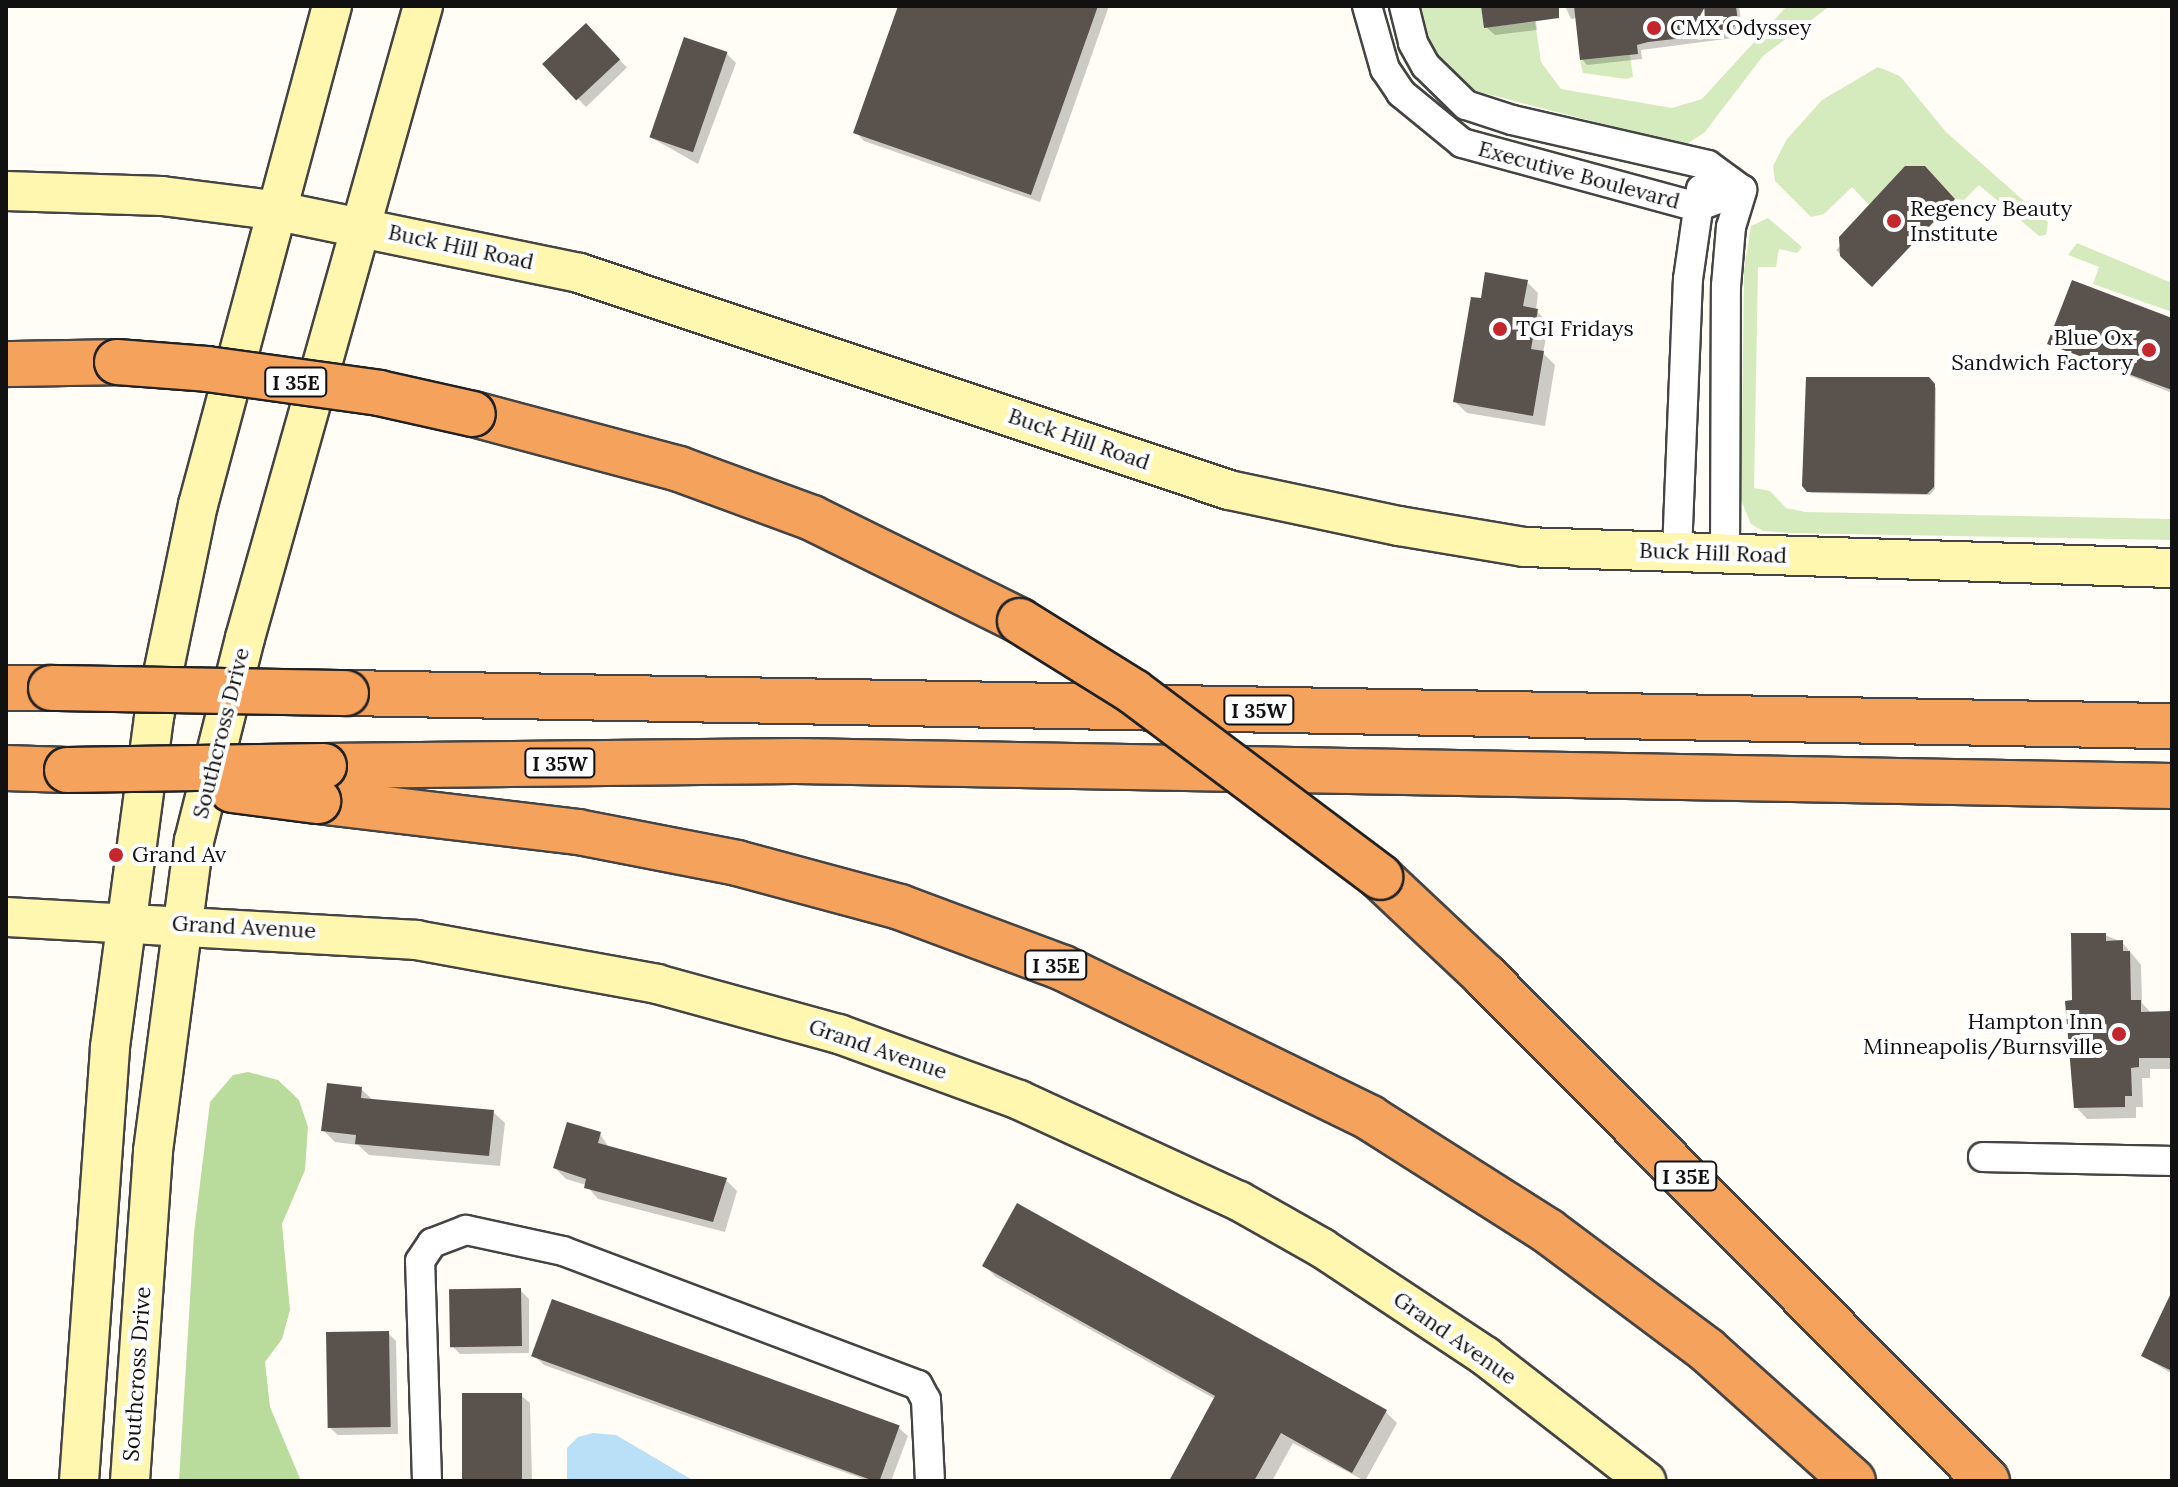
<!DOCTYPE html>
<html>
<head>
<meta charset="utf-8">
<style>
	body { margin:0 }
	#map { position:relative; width:2178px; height:1487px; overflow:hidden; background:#fffdf5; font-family:Lora,serif }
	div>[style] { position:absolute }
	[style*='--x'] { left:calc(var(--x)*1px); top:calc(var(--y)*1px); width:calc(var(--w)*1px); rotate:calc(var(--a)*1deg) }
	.green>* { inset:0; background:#d5ebbd }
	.forest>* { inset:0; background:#b9dc9c }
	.water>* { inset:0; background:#b9e0f7 }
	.shadow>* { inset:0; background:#0003; transform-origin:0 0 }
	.building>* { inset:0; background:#5a524d; transform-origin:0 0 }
	.roads { filter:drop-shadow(2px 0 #444) drop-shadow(-2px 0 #444) drop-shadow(0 2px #444) drop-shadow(0 -2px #444) }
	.street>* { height:28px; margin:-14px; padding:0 14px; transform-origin:14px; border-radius:14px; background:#fff }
	.secondary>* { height:38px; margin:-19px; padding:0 19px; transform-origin:19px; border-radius:19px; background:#fff6b0 }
	.highway>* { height:44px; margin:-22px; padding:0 22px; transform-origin:22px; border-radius:22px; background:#f5a25d }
	.bridges { filter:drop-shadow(2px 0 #222) drop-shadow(-2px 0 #222) drop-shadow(0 2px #222) drop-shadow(0 -2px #222) }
	.highway-bridge>* { height:44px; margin:-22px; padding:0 22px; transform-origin:22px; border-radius:22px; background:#f5a25d }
	.dots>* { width:22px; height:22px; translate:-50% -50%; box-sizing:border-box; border:4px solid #fff; border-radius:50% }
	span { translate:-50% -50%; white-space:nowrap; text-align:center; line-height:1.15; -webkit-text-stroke:8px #fff; paint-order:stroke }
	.shield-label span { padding:2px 6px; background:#fff; border:2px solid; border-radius:6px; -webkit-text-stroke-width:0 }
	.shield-label { font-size:20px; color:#111; font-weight:700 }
	.poi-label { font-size:22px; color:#111 }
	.left { translate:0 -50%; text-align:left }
	.right { translate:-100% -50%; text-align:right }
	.street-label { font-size:22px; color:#111 }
	.frame { position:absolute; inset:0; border:8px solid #111; pointer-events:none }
</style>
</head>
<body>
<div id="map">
	<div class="green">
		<i style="clip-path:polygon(1420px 6px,1481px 6px,1485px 27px,1535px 22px,1541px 62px,1561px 89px,1672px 108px,1702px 99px,1787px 6px,1830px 6px,1763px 56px,1704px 133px,1685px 145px,1476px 91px,1440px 59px,1428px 40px)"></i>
		<i style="clip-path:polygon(1630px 55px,1633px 77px,1626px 79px,1583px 73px,1580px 60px)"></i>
		<i style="clip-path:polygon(1878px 67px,1900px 76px,1946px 132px,2048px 222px,2046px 235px,2039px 236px,1979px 185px,1964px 200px,1955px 199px,1925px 166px,1905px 166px,1869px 205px,1852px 187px,1824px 214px,1811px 217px,1775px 181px,1773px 166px,1787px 139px,1822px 100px)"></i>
		<i style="clip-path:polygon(1768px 218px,1802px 247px,1797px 253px,1779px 249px,1776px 267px,1758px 267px,1754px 488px,1770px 491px,1786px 508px,1805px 512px,2172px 519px,2172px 540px,1793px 533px,1763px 531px,1751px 524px,1741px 500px,1744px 270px,1751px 226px)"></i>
		<i style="clip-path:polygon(2077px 243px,2172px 283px,2172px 312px,2093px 284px,2099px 267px,2068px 255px)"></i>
	</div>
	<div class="forest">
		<i style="clip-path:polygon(248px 1072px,278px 1080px,299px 1100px,308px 1127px,305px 1170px,282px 1224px,290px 1310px,282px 1339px,265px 1362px,270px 1407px,301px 1481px,179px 1481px,194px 1233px,210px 1102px,233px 1075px)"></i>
	</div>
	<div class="water">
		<i style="clip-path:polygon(593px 1433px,616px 1435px,694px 1481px,755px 1481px,567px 1481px,567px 1448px,578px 1437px)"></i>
	</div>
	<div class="shadow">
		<i style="clip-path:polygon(900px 6px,1109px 6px,1040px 202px,864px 141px,856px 132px)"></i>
		<i style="clip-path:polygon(1483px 6px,1534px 6px,1537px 30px,1495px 35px,1486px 27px)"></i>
		<i style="clip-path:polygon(1565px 6px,1739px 6px,1742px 28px,1733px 38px,1641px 50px,1642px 59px,1587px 65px,1582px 59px,1577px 18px,1571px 19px)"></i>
		<i style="left:586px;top:25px;width:59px;height:57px;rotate:46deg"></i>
		<i style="clip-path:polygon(727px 54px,736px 63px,698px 164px,650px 137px)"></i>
		<i style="left:1924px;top:168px;width:47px;height:120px;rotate:47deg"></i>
		<i style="clip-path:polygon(1527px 282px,1538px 293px,1536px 311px,1549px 323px,1543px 353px,1555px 365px,1545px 426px,1467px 413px,1455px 402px,1482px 301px)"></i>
		<i style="clip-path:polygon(2172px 319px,2172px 393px,2050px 344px)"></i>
		<i style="clip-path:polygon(1928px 379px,1936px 388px,1935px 489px,1930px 495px,1811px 493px,1804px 485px)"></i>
		<i style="clip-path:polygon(2105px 935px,2122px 942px,2141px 965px,2142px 1003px,2152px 1014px,2172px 1013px,2172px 1069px,2150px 1069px,2150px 1078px,2142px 1078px,2143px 1107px,2136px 1107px,2136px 1118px,2087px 1119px,2076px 1107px,2074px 1002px)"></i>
		<i style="clip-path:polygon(361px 1089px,374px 1101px,493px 1112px,505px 1123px,500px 1166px,369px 1155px,358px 1145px,335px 1142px,323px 1130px)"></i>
		<i style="clip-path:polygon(600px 1134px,610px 1149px,725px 1179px,737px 1191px,725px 1232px,598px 1199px,586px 1185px,566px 1179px,555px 1168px)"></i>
		<i style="clip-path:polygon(984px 1265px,1386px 1412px,1397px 1423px,1365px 1481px,1293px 1443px,1272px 1481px,1171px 1481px,1215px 1399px,996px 1277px)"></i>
		<i style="clip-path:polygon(520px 1290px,529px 1299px,529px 1353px,460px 1354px,451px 1345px)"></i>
		<i style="clip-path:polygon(2172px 1295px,2172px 1374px,2143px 1356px)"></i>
		<i style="clip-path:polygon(388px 1333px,396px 1341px,398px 1434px,338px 1435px,329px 1427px)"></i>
		<i style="clip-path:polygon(535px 1356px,899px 1428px,908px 1436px,891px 1481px,869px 1481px,544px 1365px)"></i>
		<i style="clip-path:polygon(521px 1395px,530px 1403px,532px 1481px,464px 1481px)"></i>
	</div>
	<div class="building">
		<i style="clip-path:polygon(898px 6px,1098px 6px,1031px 195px,853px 133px)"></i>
		<i style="clip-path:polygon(1481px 6px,1559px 6px,1559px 18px,1484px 28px)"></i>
		<i style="clip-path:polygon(1574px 6px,1736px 6px,1738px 22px,1727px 33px,1648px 42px,1637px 45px,1638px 54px,1580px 60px)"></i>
		<i style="left:586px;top:23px;width:50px;height:60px;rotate:47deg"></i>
		<i style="left:684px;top:37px;width:46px;height:106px;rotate:19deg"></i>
		<i style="clip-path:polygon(1905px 166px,1925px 166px,1955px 199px,1872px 287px,1840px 256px,1839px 237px)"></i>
		<i style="clip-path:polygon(1485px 272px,1528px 280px,1523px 306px,1538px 309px,1531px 349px,1544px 351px,1533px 416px,1453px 402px,1471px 297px,1481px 298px)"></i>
		<i style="clip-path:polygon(2072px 280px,2172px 318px,2172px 390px,2047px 344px)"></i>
		<i style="clip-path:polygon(1806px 377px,1929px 377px,1935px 384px,1934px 487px,1927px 494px,1807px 492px,1802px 486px)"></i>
		<i style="clip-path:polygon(2071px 933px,2106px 933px,2106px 941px,2123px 940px,2123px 951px,2130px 951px,2131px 1000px,2141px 1000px,2141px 1012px,2172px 1011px,2172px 1058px,2139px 1058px,2139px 1067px,2131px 1068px,2132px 1096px,2125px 1096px,2125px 1107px,2074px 1108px,2065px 1001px,2072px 1000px)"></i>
		<i style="clip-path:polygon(327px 1083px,362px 1087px,361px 1098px,494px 1110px,489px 1156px,355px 1144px,356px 1135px,321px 1131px)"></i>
		<i style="clip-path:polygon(567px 1122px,601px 1132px,598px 1143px,727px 1178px,713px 1222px,584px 1188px,586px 1179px,553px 1168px)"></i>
		<i style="clip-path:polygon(1017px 1203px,1387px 1410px,1352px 1473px,1281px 1433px,1254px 1481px,1169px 1481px,1215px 1396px,982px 1266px)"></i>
		<i style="left:521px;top:1288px;width:58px;height:72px;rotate:89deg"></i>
		<i style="clip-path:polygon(2172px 1291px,2172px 1371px,2141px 1356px)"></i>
		<i style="left:552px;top:1299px;width:370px;height:61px;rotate:20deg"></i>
		<i style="left:389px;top:1331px;width:96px;height:63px;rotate:89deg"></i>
		<i style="left:462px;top:1393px;width:60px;height:88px"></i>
	</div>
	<div class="roads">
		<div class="street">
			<i style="--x:1367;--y:6;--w:66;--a:74.1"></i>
			<i style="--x:1385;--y:69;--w:29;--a:56"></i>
			<i style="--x:1401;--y:93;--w:79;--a:39.3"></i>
			<i style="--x:1462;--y:143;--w:244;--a:15.2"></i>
			<i style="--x:1697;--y:207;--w:48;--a:-20.7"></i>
			<i style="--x:1404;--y:6;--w:38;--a:76"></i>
			<i style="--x:1413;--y:43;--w:26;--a:61"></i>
			<i style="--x:1426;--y:66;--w:56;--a:44.3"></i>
			<i style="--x:1466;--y:105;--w:48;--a:18.1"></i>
			<i style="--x:1512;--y:120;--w:201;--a:12.9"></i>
			<i style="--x:1708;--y:165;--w:42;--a:36.3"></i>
			<i style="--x:1677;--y:552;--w:273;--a:-87.7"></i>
			<i style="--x:1688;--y:279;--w:91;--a:-81.8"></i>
			<i style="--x:1725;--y:554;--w:268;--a:-89.8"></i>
			<i style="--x:1726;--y:286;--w:59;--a:-85.2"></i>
			<i style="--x:1731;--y:227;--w:39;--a:-73"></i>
			<i style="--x:1983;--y:1157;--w:189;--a:1.2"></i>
			<i style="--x:427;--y:1481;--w:220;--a:-91.8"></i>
			<i style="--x:420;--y:1261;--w:22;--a:-56"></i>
			<i style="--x:432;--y:1243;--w:36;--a:-21"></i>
			<i style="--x:466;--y:1230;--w:99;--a:12.2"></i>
			<i style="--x:563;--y:1251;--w:379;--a:20.7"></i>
			<i style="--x:918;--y:1385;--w:17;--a:62"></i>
			<i style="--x:926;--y:1400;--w:81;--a:87.2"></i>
		</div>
		<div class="secondary">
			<i style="--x:6;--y:191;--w:156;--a:1.8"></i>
			<i style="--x:162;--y:196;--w:112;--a:7.2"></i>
			<i style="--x:273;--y:210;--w:312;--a:11.6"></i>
			<i style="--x:579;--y:273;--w:685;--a:18.46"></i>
			<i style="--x:1229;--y:490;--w:174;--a:12"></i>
			<i style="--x:1399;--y:526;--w:127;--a:9.5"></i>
			<i style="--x:1524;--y:547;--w:648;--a:1.86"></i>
			<i style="--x:6;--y:917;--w:411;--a:3.2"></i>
			<i style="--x:416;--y:940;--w:245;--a:10.3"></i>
			<i style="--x:657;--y:984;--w:189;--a:15.4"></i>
			<i style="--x:839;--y:1034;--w:192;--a:20.1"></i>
			<i style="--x:1019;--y:1100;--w:242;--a:24.7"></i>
			<i style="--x:1239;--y:1201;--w:95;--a:29.5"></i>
			<i style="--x:1322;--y:1248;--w:196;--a:33.5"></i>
			<i style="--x:1485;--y:1356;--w:204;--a:37.8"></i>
			<i style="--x:79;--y:1481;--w:435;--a:-85.9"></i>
			<i style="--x:110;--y:1047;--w:333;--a:-82.4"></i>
			<i style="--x:154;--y:717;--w:217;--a:-78.3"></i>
			<i style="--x:198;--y:505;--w:517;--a:-74.97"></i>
			<i style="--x:130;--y:1481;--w:331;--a:-86"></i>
			<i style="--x:153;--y:1151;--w:313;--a:-82.5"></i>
			<i style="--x:194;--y:841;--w:209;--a:-75.9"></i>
			<i style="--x:245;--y:638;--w:657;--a:-74.27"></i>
		</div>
		<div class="highway">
			<i style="--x:6;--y:364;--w:111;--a:-1"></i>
			<i style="--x:473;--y:414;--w:213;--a:14.9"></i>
			<i style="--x:679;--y:469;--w:142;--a:20.2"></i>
			<i style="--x:812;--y:518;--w:232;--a:26.3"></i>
			<i style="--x:6;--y:688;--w:45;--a:0"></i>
			<i style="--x:346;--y:693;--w:1826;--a:1.04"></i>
			<i style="--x:324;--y:766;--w:471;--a:-0.6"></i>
			<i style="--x:795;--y:761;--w:1377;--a:1.04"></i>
			<i style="--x:6;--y:768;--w:61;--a:1.9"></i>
			<i style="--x:318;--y:801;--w:262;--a:6.8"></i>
			<i style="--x:578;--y:832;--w:162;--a:11"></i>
			<i style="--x:737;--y:863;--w:169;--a:15.1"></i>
			<i style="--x:900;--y:907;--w:174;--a:20.5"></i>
			<i style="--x:1063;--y:968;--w:342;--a:26"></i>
			<i style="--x:1370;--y:1118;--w:211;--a:32.4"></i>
			<i style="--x:1548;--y:1231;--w:199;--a:36.8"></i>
			<i style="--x:1707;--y:1350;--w:196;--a:41.9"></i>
			<i style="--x:1380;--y:877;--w:144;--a:43.3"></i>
			<i style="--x:1485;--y:976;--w:712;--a:45.17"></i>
		</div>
	</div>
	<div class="bridges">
		<div class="highway-bridge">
			<i style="--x:117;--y:362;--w:90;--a:4.4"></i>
			<i style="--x:207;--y:369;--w:174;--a:7.9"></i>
			<i style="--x:379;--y:393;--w:96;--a:12.6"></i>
			<i style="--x:1020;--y:621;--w:134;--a:31.9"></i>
			<i style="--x:1134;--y:692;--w:308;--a:36.9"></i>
			<i style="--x:51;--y:688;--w:295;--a:1"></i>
			<i style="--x:67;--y:770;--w:257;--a:-0.9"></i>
			<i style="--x:232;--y:790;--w:87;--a:7.3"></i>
		</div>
	</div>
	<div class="dots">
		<i style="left:1654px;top:28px;background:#c4262e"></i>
		<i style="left:1894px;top:221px;background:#c4262e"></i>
		<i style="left:1500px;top:329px;background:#c4262e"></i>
		<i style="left:2149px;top:350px;background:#c4262e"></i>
		<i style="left:116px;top:855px;background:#c4262e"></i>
		<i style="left:2119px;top:1034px;background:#c4262e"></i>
	</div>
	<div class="shield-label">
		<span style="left:296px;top:382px">I 35E</span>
		<span style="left:1259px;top:710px">I 35W</span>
		<span style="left:560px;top:763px">I 35W</span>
		<span style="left:1056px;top:965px">I 35E</span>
		<span style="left:1686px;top:1176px">I 35E</span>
	</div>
	<div class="poi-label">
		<span class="left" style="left:1670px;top:28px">CMX Odyssey</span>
		<span class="left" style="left:1910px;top:221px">Regency Beauty<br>Institute</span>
		<span class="left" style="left:1516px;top:329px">TGI Fridays</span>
		<span class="right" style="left:2133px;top:350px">Blue Ox<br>Sandwich Factory</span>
		<span class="left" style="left:132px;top:855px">Grand Av</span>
		<span class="right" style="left:2103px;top:1034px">Hampton Inn<br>Minneapolis/Burnsville</span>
	</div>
	<div class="street-label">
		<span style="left:1579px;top:175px;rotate:15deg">Executive Boulevard</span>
		<span style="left:461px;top:247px;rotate:12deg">Buck Hill Road</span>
		<span style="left:1079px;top:439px;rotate:19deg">Buck Hill Road</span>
		<span style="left:1713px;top:553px;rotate:2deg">Buck Hill Road</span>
		<span style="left:221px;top:733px;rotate:-76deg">Southcross Drive</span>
		<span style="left:244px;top:927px;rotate:3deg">Grand Avenue</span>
		<span style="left:878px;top:1049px;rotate:19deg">Grand Avenue</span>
		<span style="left:1455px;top:1338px;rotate:35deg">Grand Avenue</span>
		<span style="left:137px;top:1374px;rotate:-86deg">Southcross Drive</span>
	</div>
	<div class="frame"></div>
</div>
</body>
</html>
